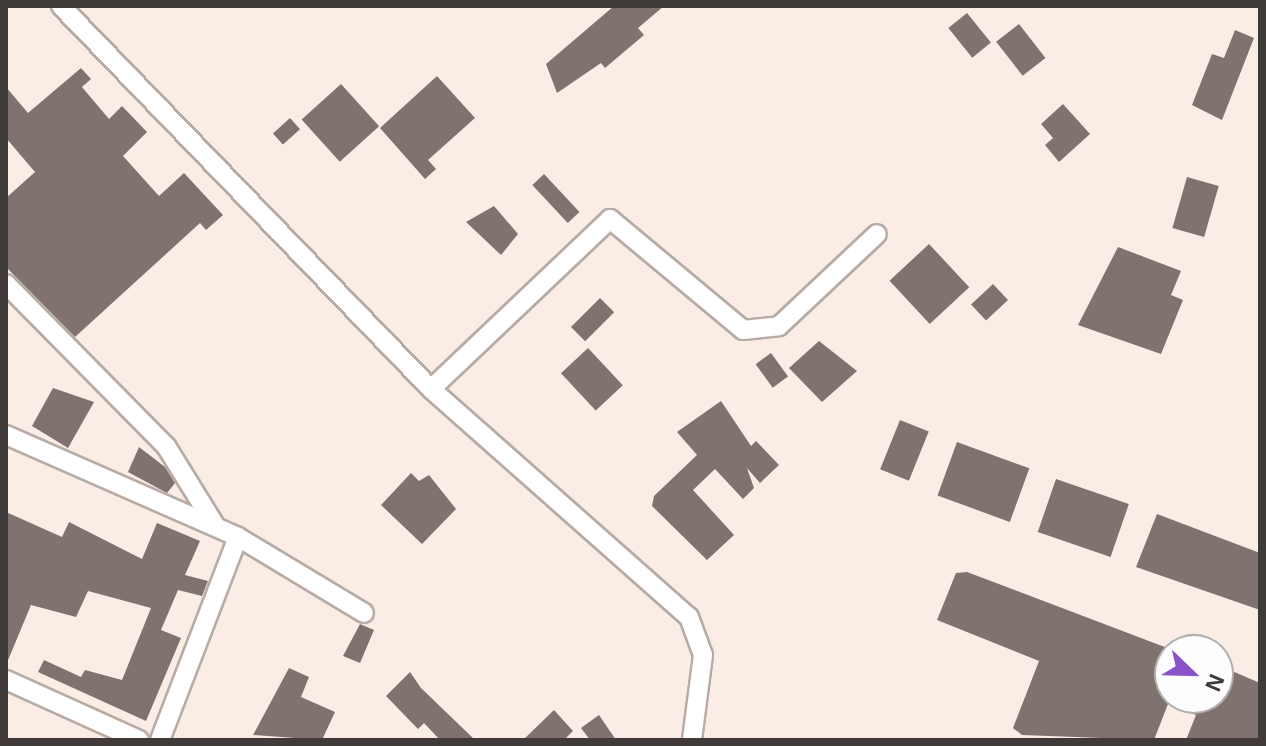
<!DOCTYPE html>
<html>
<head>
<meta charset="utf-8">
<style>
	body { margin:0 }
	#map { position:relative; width:1266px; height:746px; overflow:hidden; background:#faede6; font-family:Helvetica,sans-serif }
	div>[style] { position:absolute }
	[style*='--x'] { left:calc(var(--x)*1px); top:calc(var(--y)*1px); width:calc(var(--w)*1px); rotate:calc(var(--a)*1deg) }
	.building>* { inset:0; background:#80726f; transform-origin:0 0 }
	.roads { filter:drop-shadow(2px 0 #b8aba4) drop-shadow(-2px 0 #b8aba4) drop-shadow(0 2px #b8aba4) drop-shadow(0 -2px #b8aba4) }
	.minor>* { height:18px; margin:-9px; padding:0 9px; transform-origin:9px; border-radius:9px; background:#fff }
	span { translate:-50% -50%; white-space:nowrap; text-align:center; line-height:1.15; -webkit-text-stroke:8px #fdfdfd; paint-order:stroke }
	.frame { position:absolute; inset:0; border:8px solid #403b38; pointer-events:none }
	.north { position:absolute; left:1154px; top:634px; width:80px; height:80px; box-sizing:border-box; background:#fdfdfd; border:2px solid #b1afae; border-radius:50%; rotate:113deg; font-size:22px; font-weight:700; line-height:32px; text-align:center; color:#403b38 }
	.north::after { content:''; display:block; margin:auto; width:28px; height:36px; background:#8b53ca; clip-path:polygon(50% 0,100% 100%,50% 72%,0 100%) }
</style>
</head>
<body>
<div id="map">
	<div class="building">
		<i style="clip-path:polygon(614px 6px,664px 6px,638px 28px,644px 35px,605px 68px,601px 63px,557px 93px,546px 64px)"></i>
		<i style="left:967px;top:13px;width:38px;height:24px;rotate:51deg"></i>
		<i style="left:1019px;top:24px;width:43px;height:29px;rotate:52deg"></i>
		<i style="clip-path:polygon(1235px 30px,1254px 38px,1222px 120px,1192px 105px,1212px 54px,1224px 58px)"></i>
		<i style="clip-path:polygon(81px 68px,91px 79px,82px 87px,109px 119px,122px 106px,147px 132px,123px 156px,159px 196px,184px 173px,223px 215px,206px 230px,200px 223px,75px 337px,6px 267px,6px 198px,35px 172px,6px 138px,6px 87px,28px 113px)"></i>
		<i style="clip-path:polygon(437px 76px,475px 118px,428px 160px,436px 169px,425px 179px,380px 128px)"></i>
		<i style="left:341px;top:84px;width:57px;height:53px;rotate:48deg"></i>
		<i style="clip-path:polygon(1063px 104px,1090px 134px,1059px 162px,1045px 145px,1053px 138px,1041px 124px)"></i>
		<i style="left:290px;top:118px;width:15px;height:23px;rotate:48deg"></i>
		<i style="left:544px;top:174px;width:52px;height:16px;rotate:47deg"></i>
		<i style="left:1187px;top:177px;width:33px;height:53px;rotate:16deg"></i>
		<i style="clip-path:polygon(494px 206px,518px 234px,501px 255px,466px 222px)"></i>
		<i style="left:929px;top:244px;width:59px;height:54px;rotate:47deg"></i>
		<i style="clip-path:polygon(1118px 247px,1181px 271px,1171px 295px,1183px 300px,1161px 354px,1078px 325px)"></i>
		<i style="left:993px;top:284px;width:22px;height:30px;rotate:47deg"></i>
		<i style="left:600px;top:298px;width:20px;height:41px;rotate:45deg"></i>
		<i style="clip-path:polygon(819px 341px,857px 371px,822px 402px,789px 368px)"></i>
		<i style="left:588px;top:348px;width:51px;height:37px;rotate:47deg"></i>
		<i style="left:771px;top:353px;width:29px;height:19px;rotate:54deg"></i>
		<i style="clip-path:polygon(53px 388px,94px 402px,68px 448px,32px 426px)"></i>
		<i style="clip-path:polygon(721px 401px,751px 446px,756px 441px,779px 465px,760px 483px,747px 468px,754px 488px,743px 499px,715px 469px,693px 490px,734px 535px,707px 560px,652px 506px,654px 496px,697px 455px,677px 432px)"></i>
		<i style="left:900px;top:420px;width:31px;height:53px;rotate:22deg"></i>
		<i style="left:957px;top:442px;width:77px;height:57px;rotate:20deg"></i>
		<i style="clip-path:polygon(139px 447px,165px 467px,175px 483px,167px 493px,128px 472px)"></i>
		<i style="clip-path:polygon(411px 473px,419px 481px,429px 475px,456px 509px,422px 544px,381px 505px)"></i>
		<i style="left:1056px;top:479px;width:77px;height:56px;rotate:19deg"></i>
		<i style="clip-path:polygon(6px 512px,62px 537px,69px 522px,142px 559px,157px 523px,200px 541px,185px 575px,208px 581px,202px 596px,178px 590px,161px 630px,181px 638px,146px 721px,38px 672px,44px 660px,81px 677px,85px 670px,122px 680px,151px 608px,88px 591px,76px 617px,31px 605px,6px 665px)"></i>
		<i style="clip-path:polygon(1157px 514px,1260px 553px,1260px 610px,1136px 567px)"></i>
		<i style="clip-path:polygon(967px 572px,1170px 649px,1170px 698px,1218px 698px,1218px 665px,1260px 683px,1260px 740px,1186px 740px,1196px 715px,1168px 704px,1154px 740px,1022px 735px,1013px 728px,1039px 661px,937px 620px,956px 573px)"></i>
		<i style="clip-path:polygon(360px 624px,374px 630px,360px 663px,343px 656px)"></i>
		<i style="clip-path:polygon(289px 668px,309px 677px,301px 697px,335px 712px,322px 740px,253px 735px)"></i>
		<i style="clip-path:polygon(410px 672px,421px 688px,475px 740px,440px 740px,424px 723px,418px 729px,386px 696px)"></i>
		<i style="clip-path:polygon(554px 710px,573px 731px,564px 740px,523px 740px)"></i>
		<i style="clip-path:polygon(599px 715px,616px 740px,590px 740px,581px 728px)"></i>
	</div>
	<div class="roads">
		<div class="minor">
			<i style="--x:61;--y:6;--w:533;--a:45.99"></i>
			<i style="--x:431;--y:389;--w:344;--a:41.5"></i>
			<i style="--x:689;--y:617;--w:40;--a:69.8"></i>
			<i style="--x:703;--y:655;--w:86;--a:97.4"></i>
			<i style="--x:6;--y:284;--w:228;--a:45.4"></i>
			<i style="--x:166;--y:446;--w:95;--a:58.3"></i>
			<i style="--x:431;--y:389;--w:247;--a:-43.5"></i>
			<i style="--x:610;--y:219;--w:173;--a:39.8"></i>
			<i style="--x:743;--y:330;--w:36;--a:-6"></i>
			<i style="--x:779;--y:326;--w:134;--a:-43.2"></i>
			<i style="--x:6;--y:435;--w:253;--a:23.7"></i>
			<i style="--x:238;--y:537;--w:147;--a:31.1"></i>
			<i style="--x:6;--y:680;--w:146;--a:24.3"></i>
			<i style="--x:160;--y:740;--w:217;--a:-69"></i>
		</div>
	</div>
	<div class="frame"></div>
	<div class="north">N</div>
</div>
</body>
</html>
